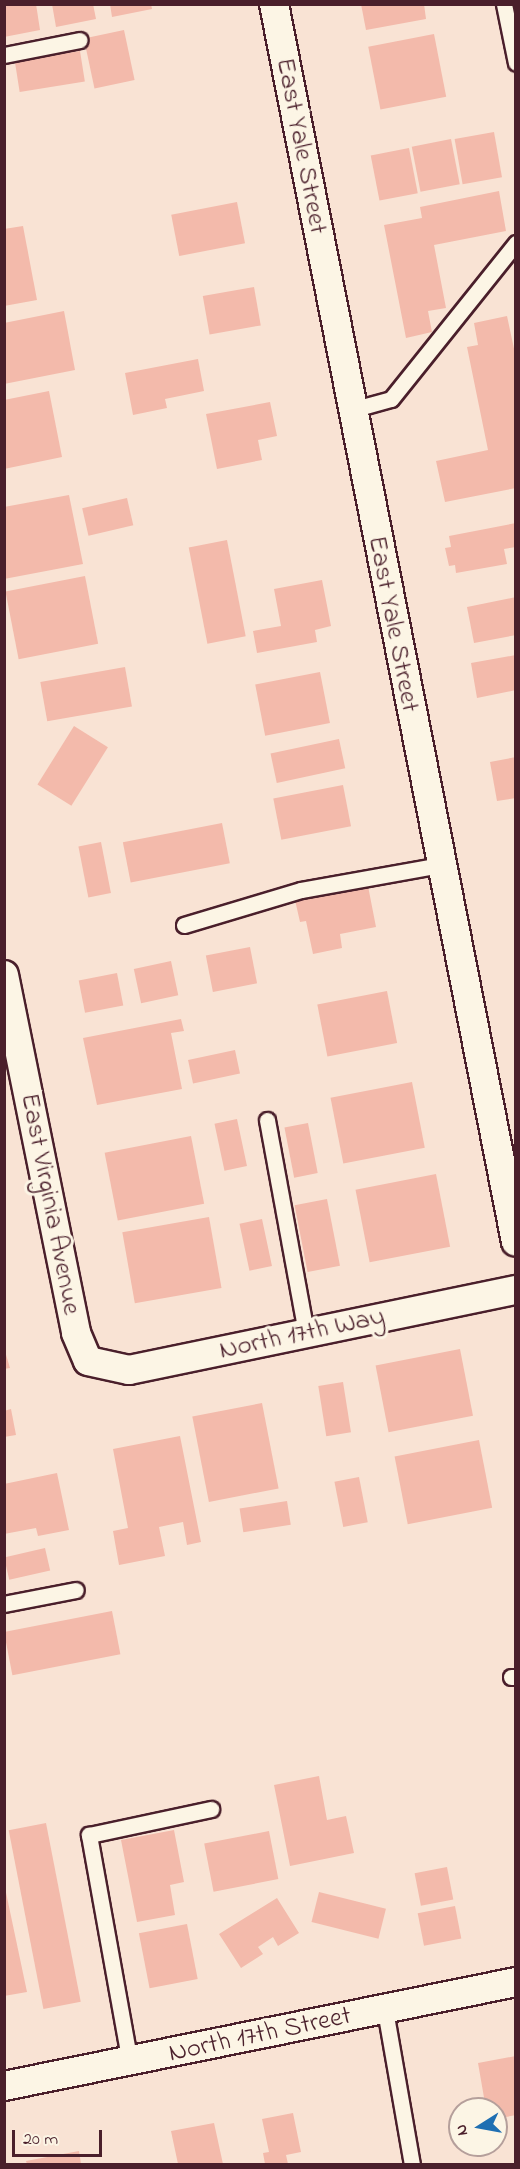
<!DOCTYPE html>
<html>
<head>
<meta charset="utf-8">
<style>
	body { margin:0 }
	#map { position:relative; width:520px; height:2169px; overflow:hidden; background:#f9e3d4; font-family:"Indie Flower",sans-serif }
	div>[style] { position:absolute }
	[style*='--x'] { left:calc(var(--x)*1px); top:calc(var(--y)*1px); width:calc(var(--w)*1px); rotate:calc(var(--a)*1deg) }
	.building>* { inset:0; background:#f3baab; transform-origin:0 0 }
	.roads { filter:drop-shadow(2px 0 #4a1f2b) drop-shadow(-2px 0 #4a1f2b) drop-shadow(0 2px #4a1f2b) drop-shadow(0 -2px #4a1f2b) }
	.lane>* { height:15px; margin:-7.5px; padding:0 7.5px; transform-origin:7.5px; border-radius:7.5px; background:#fcf5e5 }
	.street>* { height:28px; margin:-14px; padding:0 14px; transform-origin:14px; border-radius:14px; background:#fcf5e5 }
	span { translate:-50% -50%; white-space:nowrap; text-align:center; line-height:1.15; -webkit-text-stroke:6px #fcf5e5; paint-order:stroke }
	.street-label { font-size:27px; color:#4a1f2b }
	.frame { position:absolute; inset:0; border:6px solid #4a1f2b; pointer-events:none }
	.north { position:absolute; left:448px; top:2097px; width:60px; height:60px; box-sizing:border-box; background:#fcf5e5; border:2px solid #b59f9b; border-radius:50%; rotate:259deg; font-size:16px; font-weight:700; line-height:24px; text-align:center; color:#4a1f2b }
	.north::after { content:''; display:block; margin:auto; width:21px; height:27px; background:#1f6fb2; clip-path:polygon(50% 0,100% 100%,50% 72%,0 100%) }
	.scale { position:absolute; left:12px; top:2130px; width:90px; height:27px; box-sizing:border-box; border:3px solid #4a1f2b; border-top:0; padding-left:8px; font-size:18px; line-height:21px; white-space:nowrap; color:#4a1f2b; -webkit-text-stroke:4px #fcf5e5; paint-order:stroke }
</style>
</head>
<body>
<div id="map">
	<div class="building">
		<i style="clip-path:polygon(4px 4px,36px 4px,40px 30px,4px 37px)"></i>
		<i style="clip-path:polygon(52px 4px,93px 4px,96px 19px,56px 27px)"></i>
		<i style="clip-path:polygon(110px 4px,151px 4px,152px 9px,112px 17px)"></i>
		<i style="clip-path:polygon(361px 4px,424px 4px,426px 19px,366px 30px)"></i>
		<i style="left:124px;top:30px;width:51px;height:41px;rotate:78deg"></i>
		<i style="left:434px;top:34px;width:64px;height:67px;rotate:79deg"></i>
		<i style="left:80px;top:51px;width:31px;height:66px;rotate:81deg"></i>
		<i style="left:494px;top:132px;width:46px;height:40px;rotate:80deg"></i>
		<i style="left:451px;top:139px;width:46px;height:40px;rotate:79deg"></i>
		<i style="left:409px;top:148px;width:46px;height:39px;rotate:79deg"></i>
		<i style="clip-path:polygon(499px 191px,506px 231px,434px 245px,446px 308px,428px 311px,432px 332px,406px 338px,384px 225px,422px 218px,420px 207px)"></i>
		<i style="left:237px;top:202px;width:42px;height:67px;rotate:79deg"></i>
		<i style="clip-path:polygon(23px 226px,37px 300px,4px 306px,4px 229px)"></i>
		<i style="left:254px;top:287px;width:39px;height:52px;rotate:80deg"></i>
		<i style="clip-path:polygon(64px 311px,75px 370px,4px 384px,4px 323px)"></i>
		<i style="clip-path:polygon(507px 316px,516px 358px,516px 488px,445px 502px,436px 461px,488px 450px,467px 347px,478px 345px,474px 323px)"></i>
		<i style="clip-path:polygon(198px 359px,204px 391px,165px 399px,167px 408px,133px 415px,125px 373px)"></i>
		<i style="clip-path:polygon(49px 391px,62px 457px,4px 469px,4px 400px)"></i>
		<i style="clip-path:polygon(270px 402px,277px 436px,258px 440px,262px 460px,217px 469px,206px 414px)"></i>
		<i style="clip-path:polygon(69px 495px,83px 564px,4px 579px,4px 507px)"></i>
		<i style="left:127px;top:498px;width:28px;height:46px;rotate:77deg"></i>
		<i style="clip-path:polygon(516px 523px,516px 547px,504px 549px,507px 564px,456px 573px,455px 565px,449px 566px,445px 548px,451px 547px,449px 536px)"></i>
		<i style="left:227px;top:540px;width:98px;height:39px;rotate:79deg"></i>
		<i style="left:85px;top:576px;width:69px;height:81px;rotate:79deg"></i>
		<i style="clip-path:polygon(322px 580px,331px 626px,315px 630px,317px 642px,257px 653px,253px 631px,281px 626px,274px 589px)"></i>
		<i style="clip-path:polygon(516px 597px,516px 635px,474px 643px,467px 607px)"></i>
		<i style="clip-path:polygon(516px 655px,516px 690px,477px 698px,471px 663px)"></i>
		<i style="left:125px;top:667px;width:40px;height:86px;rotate:80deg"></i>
		<i style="left:320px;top:672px;width:52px;height:66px;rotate:79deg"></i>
		<i style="left:74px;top:726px;width:40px;height:69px;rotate:32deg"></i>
		<i style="left:339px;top:739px;width:30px;height:70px;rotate:78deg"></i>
		<i style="clip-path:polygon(516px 757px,516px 798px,497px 801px,490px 762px)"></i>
		<i style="left:343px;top:785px;width:42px;height:71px;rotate:79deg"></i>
		<i style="left:222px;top:823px;width:41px;height:101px;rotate:79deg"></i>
		<i style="left:101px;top:842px;width:52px;height:23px;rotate:79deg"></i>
		<i style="clip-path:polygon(368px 886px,376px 927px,340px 934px,342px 948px,313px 954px,306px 921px,300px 922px,295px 900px)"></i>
		<i style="left:250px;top:947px;width:37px;height:45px;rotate:79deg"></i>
		<i style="left:171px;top:961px;width:35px;height:38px;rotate:78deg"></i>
		<i style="left:117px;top:973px;width:33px;height:39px;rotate:79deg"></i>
		<i style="left:387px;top:991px;width:53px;height:71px;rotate:79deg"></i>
		<i style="clip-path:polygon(181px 1019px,184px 1031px,171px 1033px,182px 1089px,97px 1105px,83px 1038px)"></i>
		<i style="left:235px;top:1050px;width:24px;height:48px;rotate:78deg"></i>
		<i style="left:412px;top:1082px;width:67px;height:83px;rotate:79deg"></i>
		<i style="left:237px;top:1119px;width:48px;height:23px;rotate:78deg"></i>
		<i style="left:308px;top:1123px;width:51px;height:24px;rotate:79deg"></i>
		<i style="left:191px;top:1136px;width:69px;height:88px;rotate:79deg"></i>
		<i style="left:436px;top:1174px;width:74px;height:82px;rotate:79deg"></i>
		<i style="left:327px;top:1199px;width:68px;height:33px;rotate:79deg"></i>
		<i style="left:209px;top:1217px;width:72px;height:88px;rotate:80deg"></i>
		<i style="left:262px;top:1219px;width:48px;height:23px;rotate:78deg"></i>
		<i style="clip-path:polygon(4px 1348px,10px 1368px,4px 1369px)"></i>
		<i style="left:460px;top:1349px;width:68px;height:86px;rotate:79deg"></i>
		<i style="left:343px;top:1382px;width:51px;height:25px;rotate:81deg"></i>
		<i style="left:262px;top:1403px;width:87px;height:71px;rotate:79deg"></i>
		<i style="clip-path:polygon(11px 1409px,16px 1435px,4px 1437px,4px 1411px)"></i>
		<i style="clip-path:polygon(180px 1436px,201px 1542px,187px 1545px,183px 1522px,159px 1527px,165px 1556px,119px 1565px,113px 1531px,128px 1528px,113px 1449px)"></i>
		<i style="left:479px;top:1440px;width:69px;height:86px;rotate:79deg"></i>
		<i style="clip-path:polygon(57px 1473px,69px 1530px,38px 1536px,36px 1528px,4px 1534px,4px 1484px)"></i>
		<i style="left:359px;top:1477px;width:46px;height:25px;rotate:79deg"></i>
		<i style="left:287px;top:1501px;width:24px;height:48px;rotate:81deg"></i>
		<i style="left:45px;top:1548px;width:23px;height:42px;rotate:77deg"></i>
		<i style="left:112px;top:1611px;width:44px;height:110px;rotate:79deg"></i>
		<i style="clip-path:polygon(319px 1776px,327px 1820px,346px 1816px,354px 1853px,290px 1866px,274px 1785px)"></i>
		<i style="left:46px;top:1823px;width:182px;height:38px;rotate:79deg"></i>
		<i style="clip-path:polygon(174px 1830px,184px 1882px,170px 1885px,175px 1915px,137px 1922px,121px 1840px)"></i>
		<i style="left:269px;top:1831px;width:49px;height:66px;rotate:79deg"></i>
		<i style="left:447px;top:1867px;width:33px;height:33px;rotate:79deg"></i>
		<i style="clip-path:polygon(4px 1883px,27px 1992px,4px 1996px)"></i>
		<i style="left:319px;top:1892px;width:69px;height:31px;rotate:14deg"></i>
		<i style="clip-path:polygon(277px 1898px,299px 1933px,278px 1946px,273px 1937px,258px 1947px,263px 1954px,241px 1968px,219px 1934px)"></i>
		<i style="left:455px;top:1906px;width:33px;height:38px;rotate:79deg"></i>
		<i style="left:187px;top:1924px;width:56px;height:49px;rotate:79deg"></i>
		<i style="clip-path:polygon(516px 2056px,516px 2115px,496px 2119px,496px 2109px,486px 2109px,478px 2063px)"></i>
		<i style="clip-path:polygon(293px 2113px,301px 2152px,286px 2155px,288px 2164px,265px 2164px,263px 2153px,269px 2152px,262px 2119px)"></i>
		<i style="clip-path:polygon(214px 2123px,223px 2164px,178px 2164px,171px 2131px)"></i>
		<i style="clip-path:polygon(79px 2151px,81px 2164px,27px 2164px,26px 2161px)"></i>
	</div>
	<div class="roads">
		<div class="lane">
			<i style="--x:504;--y:4;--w:60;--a:78.5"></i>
			<i style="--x:4;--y:55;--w:77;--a:-11.2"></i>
			<i style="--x:351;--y:410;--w:41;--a:-15.4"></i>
			<i style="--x:391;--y:399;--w:200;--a:-51.3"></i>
			<i style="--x:184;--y:925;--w:122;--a:-16.7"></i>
			<i style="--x:301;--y:890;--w:141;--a:-10.2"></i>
			<i style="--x:267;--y:1120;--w:217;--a:79.6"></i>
			<i style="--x:4;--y:1604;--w:73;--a:-11"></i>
			<i style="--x:511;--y:1677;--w:5;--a:0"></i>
			<i style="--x:385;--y:2010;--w:156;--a:80.1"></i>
			<i style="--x:130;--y:2063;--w:232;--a:-100.2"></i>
			<i style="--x:89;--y:1835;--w:125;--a:-12"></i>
		</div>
		<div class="street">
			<i style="--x:274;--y:4;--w:1261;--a:78.94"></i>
			<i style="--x:4;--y:975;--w:365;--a:78.6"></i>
			<i style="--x:76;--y:1333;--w:30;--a:67"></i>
			<i style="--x:88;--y:1361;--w:42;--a:12.4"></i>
			<i style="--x:129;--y:1370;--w:395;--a:-11.7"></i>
			<i style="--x:4;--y:2086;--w:522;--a:-11.48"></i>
		</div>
	</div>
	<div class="street-label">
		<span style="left:301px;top:146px;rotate:79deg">East Yale Street</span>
		<span style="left:393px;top:624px;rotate:79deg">East Yale Street</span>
		<span style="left:50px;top:1204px;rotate:79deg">East Virginia Avenue</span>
		<span style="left:302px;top:1334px;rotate:-12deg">North 17th Way</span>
		<span style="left:260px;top:2035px;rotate:-12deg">North 17th Street</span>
	</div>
	<div class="frame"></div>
	<div class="north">N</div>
	<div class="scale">20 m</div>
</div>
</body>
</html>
